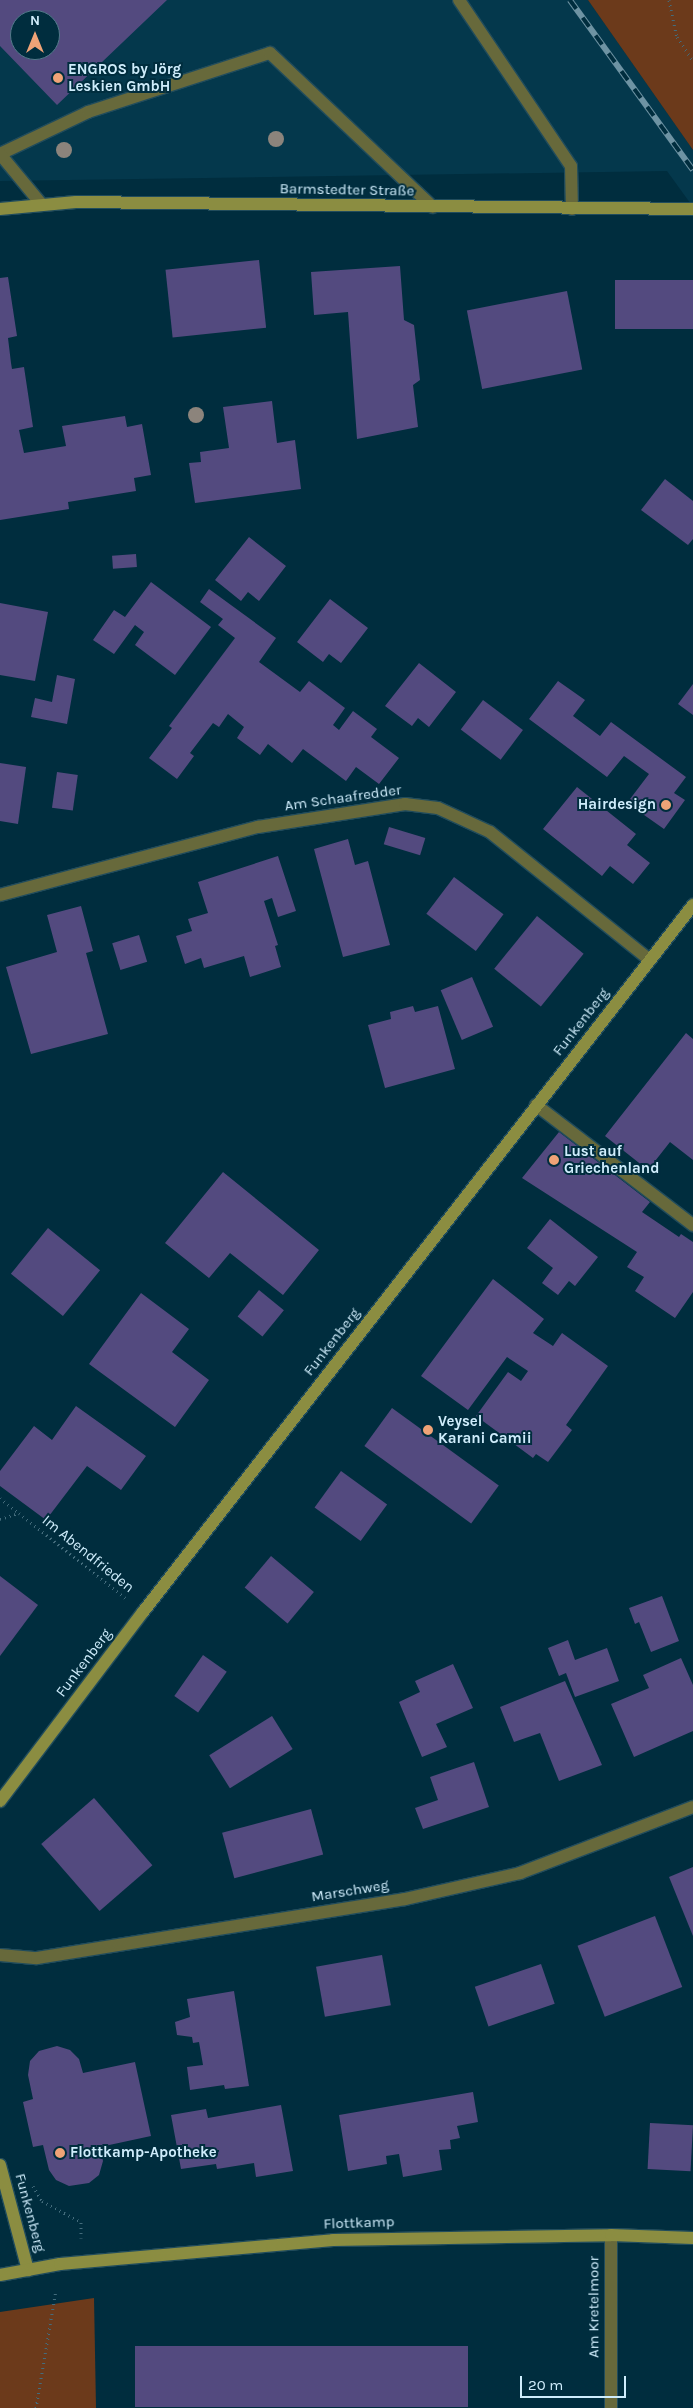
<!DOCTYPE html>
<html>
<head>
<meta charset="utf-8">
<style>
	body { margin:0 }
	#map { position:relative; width:693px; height:2408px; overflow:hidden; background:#002d3e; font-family:Karla,sans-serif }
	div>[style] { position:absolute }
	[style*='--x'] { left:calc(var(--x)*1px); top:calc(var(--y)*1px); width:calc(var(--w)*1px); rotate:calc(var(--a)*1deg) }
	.built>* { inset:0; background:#04384c }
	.green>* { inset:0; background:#6c3a1b }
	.building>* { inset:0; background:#534a7f; transform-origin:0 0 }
	.path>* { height:3px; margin-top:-1.5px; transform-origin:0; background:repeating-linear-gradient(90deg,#446c7c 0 1px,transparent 0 5px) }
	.roads { filter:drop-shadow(1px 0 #214c5c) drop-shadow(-1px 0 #214c5c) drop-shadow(0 1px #214c5c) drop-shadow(0 -1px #214c5c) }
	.lane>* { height:12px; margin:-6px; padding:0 6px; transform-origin:6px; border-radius:6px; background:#67693b }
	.street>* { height:12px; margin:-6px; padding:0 6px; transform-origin:6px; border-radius:6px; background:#67693b }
	.secondary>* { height:12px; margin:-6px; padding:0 6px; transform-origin:6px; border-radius:6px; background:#8b8d41 }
	.rail>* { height:5.5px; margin-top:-2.75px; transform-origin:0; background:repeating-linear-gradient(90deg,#002d3e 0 11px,#6e93a3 0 22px); box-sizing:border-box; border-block:1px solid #6e93a3 }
	.trees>* { width:16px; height:16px; margin:-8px; border-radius:50%; background:#8c847c }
	.dots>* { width:14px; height:14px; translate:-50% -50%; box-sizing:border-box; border:2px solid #002d3e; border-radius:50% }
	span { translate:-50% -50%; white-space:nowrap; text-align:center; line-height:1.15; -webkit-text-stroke:4px #002d3e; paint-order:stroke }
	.poi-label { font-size:15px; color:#cfedfc; font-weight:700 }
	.left { translate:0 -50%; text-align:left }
	.right { translate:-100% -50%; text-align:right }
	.street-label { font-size:15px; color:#cfedfc }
	.north { position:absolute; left:10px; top:10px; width:50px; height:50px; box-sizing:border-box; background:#002d3e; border:1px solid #537a8a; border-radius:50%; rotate:0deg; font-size:14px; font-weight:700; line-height:20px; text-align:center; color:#cfedfc }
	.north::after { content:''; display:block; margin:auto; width:18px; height:22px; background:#efa377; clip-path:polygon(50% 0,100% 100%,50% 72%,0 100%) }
	.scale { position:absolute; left:520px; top:2376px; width:106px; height:22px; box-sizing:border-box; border:2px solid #cfedfc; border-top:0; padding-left:6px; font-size:15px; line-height:18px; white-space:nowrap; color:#cfedfc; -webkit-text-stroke:4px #002d3e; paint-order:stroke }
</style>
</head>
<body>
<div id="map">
	<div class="built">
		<i style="clip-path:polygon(evenodd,0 0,588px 0,693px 150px,693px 207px,667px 171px,0 181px,0 0,20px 20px,50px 20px,50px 50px,20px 50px,20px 20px)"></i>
	</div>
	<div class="green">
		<i style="clip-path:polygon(588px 0,693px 0,693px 150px)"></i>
		<i style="clip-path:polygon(94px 2298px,96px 2408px,0 2408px,0 2312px)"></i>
	</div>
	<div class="building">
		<i style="clip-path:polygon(evenodd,0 0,167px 0,57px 105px,0 46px,0 0,20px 20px,50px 20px,50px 50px,20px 50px,20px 20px)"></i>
		<i style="left:259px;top:260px;width:68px;height:94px;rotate:84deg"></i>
		<i style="clip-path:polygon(400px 266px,404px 320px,414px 325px,420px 380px,413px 385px,418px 427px,357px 439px,348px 312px,314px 315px,311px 272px)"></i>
		<i style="clip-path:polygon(8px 277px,17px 336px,8px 338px,11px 363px,12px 369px,24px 367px,33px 427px,19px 430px,24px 453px,66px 446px,62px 426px,125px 416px,127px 427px,142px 424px,151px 475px,134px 478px,136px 491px,68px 502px,69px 509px,0 520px,0 278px)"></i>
		<i style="left:693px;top:280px;width:49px;height:78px;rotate:90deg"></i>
		<i style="left:567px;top:291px;width:80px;height:102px;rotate:79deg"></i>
		<i style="clip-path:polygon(272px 401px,277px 443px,295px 440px,301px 489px,195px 503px,189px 463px,201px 462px,200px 452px,229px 448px,223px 407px)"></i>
		<i style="clip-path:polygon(665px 479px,693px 501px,693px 539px,688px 545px,641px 510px)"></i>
		<i style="clip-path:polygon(249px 537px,286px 566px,259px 601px,248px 592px,241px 601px,215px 580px)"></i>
		<i style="left:136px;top:554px;width:13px;height:24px;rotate:86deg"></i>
		<i style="clip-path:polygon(151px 582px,211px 627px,175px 675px,135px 645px,144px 632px,135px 625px,114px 654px,93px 640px,114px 610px,125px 617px)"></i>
		<i style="clip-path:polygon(209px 589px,276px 638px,259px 662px,300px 692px,309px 681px,345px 708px,333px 725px,339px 730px,353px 711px,377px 729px,371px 737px,399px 758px,379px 784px,356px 767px,346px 781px,303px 749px,292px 763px,268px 744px,260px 755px,237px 738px,244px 727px,228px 714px,219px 727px,213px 723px,190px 753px,194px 756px,177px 779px,149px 758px,172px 728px,169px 726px,235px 638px,218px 625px,223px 619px,200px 602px)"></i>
		<i style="clip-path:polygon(330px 599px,368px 628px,341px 663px,329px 654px,323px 662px,297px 642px)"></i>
		<i style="clip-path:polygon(0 603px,48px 612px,35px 681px,0 675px)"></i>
		<i style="clip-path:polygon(419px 663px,456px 692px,429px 727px,418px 718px,412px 726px,385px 706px)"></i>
		<i style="clip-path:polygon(57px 675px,75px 679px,67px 724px,31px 717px,35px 698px,52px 702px)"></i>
		<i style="clip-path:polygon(558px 681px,585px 700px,573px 716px,600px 736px,611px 722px,686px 777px,674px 793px,685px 800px,664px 829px,627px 803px,649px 774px,624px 756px,607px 777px,529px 719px)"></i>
		<i style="clip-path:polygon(693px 684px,693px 715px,678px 704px)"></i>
		<i style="left:483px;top:700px;width:50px;height:37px;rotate:37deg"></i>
		<i style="clip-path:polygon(0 763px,26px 767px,18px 824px,0 821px)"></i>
		<i style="left:57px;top:772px;width:21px;height:36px;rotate:8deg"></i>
		<i style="clip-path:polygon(577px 787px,636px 834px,627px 845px,650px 863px,633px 884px,610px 866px,602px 876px,543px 829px)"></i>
		<i style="left:389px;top:827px;width:38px;height:18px;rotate:17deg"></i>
		<i style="clip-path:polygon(348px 839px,355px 865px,368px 861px,390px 945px,343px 957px,314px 849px)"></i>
		<i style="clip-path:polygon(278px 856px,296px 911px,278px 917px,272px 898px,264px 901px,278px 945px,275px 946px,281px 967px,250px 977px,244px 956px,204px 968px,201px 958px,185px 964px,176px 936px,192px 931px,188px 919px,208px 913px,198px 882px)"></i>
		<i style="left:454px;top:877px;width:62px;height:46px;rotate:37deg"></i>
		<i style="clip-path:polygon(81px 906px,93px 951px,86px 953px,108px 1034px,31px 1054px,6px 967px,57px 952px,47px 915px)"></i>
		<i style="left:537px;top:916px;width:60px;height:68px;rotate:39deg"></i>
		<i style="left:139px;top:935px;width:28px;height:28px;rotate:73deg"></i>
		<i style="left:472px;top:977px;width:54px;height:34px;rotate:67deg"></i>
		<i style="clip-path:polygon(413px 1006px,415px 1012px,438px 1006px,455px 1069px,385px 1088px,368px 1025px,391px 1019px,390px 1012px)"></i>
		<i style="clip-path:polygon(686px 1033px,693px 1039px,693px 1160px,670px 1142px,648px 1170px,605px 1136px)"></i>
		<i style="clip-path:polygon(559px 1132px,650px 1202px,642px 1212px,679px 1237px,681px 1234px,693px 1242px,693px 1292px,675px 1318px,635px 1291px,644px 1277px,627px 1267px,637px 1252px,522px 1178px)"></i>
		<i style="clip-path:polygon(223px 1172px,319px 1250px,283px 1295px,230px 1253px,209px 1278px,165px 1243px)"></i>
		<i style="clip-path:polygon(550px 1219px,598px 1257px,575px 1286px,569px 1281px,558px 1295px,542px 1283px,553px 1268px,527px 1248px)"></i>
		<i style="left:48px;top:1228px;width:67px;height:59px;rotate:39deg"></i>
		<i style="clip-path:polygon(493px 1279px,544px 1319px,533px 1333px,553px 1346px,562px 1333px,608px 1366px,566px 1425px,572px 1430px,548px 1462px,536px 1454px,533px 1458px,476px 1416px,508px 1372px,521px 1381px,528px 1371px,507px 1357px,468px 1410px,421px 1376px)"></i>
		<i style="left:259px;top:1290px;width:32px;height:34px;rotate:39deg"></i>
		<i style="clip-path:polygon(141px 1293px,189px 1329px,172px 1352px,209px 1380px,175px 1427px,89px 1364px)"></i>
		<i style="clip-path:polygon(76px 1406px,146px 1456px,121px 1490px,87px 1466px,46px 1520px,0 1486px,0 1471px,34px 1426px,52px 1440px)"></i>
		<i style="left:392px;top:1408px;width:132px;height:47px;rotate:36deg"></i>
		<i style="left:341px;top:1471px;width:57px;height:45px;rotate:36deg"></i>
		<i style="left:271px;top:1556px;width:56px;height:41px;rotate:40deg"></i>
		<i style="clip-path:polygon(0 1576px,38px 1605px,0 1656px)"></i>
		<i style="clip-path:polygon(662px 1596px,679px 1641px,651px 1652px,639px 1622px,635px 1624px,629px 1608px)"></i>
		<i style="clip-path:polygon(568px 1640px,575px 1660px,607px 1648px,619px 1681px,575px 1697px,566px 1673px,559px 1676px,548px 1648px)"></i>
		<i style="left:203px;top:1655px;width:29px;height:50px;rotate:35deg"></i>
		<i style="clip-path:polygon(681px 1658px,693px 1685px,693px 1731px,634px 1757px,611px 1704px,649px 1688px,643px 1675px)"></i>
		<i style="clip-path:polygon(453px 1664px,473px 1708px,436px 1724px,447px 1747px,422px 1757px,399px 1702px,420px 1692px,415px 1681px)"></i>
		<i style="clip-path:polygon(565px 1681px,602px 1765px,559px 1781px,540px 1733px,514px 1742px,500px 1707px)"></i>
		<i style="left:272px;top:1716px;width:39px;height:74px;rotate:58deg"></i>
		<i style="clip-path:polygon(474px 1762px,489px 1807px,423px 1829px,415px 1808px,438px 1800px,430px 1777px)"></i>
		<i style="left:94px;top:1798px;width:89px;height:70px;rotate:49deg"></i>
		<i style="left:311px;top:1809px;width:47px;height:92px;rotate:75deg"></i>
		<i style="clip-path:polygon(693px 1867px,693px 1936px,669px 1877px)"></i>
		<i style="left:655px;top:1916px;width:76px;height:83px;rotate:69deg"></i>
		<i style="left:382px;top:1955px;width:51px;height:67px;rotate:80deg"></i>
		<i style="left:541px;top:1964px;width:42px;height:70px;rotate:71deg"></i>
		<i style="clip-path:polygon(234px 1991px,249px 2086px,225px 2089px,224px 2085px,190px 2090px,187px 2067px,203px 2065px,199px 2042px,193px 2043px,192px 2037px,177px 2035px,175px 2022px,190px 2017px,187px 1999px)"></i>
		<i style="clip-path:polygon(57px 2046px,70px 2050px,79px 2059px,83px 2073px,135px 2062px,151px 2136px,100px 2147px,103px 2161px,99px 2175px,89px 2183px,69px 2186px,56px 2180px,49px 2170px,43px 2145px,33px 2147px,23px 2102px,33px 2099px,28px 2075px,30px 2061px,39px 2051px)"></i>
		<i style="clip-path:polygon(473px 2092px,478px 2122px,457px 2126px,460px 2138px,450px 2140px,451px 2149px,439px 2150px,442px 2170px,403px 2177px,399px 2154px,386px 2156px,387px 2164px,348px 2171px,339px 2115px)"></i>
		<i style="clip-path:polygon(281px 2105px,293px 2171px,256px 2177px,254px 2163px,217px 2169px,216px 2164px,181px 2169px,171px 2115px,206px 2109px,208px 2118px)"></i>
		<i style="left:650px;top:2123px;width:43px;height:46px;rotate:3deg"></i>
		<i style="left:468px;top:2346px;width:61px;height:333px;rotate:90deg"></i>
	</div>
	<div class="path">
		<i style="--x:669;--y:0;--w:38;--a:78"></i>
		<i style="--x:677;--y:37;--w:29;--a:56"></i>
		<i style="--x:0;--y:1498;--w:24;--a:38"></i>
		<i style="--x:0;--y:1519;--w:20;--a:-18"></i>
		<i style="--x:19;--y:1513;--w:136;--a:38.7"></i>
		<i style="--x:33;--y:2186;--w:17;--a:59"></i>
		<i style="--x:42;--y:2201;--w:44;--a:28.3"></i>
		<i style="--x:81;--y:2222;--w:16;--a:90"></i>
		<i style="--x:36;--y:2408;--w:120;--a:-80.4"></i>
	</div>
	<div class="roads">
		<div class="lane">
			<i style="--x:459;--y:0;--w:200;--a:56"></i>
			<i style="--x:571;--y:166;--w:43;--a:88.7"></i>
			<i style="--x:0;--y:154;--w:98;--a:-25.5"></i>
			<i style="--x:88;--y:112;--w:191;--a:-18"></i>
			<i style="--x:270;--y:53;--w:224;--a:43.4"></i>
			<i style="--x:0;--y:154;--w:66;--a:50.5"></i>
			<i style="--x:536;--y:1105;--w:198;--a:37.4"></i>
		</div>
		<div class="street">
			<i style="--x:0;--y:895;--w:267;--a:-14.8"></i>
			<i style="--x:258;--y:827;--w:149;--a:-8.9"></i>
			<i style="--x:405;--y:804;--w:33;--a:7"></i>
			<i style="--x:438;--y:808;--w:57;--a:24.8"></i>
			<i style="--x:490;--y:832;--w:205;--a:38.7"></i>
			<i style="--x:0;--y:1955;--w:37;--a:5"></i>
			<i style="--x:37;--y:1958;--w:373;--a:-9.1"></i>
			<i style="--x:405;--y:1899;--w:118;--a:-12.7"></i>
			<i style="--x:520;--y:1873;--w:185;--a:-20.9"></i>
			<i style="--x:611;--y:2235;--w:173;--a:90"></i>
		</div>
		<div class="secondary">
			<i style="--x:0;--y:209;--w:76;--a:-5.3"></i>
			<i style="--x:76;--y:202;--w:617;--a:0.65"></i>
			<i style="--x:0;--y:1801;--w:237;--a:-52.9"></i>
			<i style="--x:143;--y:1612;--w:896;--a:-52.12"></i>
			<i style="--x:0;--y:2165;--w:109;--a:75.1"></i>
			<i style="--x:0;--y:2275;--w:61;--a:-10.4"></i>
			<i style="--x:60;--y:2264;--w:274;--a:-5"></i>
			<i style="--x:333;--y:2240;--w:278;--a:-1"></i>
			<i style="--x:611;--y:2235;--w:82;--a:2.1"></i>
		</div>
	</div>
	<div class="rail">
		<i style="--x:570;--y:0;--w:210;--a:54.1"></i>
	</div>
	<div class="trees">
		<i style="left:276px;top:139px"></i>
		<i style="left:64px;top:150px"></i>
		<i style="left:196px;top:415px"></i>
	</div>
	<div class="dots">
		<i style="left:58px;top:78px;background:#efa377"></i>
		<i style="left:666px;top:805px;background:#efa377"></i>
		<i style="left:554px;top:1160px;background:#efa377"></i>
		<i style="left:428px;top:1430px;background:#efa377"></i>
		<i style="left:60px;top:2153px;background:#efa377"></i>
	</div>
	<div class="poi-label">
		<span class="left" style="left:68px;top:78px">ENGROS by Jörg<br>Leskien GmbH</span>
		<span class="right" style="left:656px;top:805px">Hairdesign</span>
		<span class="left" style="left:564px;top:1160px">Lust auf<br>Griechenland</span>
		<span class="left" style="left:438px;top:1430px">Veysel<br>Karani Camii</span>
		<span class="left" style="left:70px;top:2153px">Flottkamp-Apotheke</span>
	</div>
	<div class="street-label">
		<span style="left:347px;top:190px;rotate:1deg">Barmstedter Straße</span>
		<span style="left:343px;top:798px;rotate:-8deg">Am Schaafredder</span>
		<span style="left:581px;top:1022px;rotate:-52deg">Funkenberg</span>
		<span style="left:332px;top:1342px;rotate:-52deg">Funkenberg</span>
		<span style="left:88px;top:1554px;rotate:39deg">Im Abendfrieden</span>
		<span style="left:84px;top:1663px;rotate:-53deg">Funkenberg</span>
		<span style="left:350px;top:1891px;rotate:-9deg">Marschweg</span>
		<span style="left:30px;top:2213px;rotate:75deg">Funkenberg</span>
		<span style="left:359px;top:2223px;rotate:-2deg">Flottkamp</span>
		<span style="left:594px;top:2307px;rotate:-90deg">Am Kretelmoor</span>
	</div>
	<div class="north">N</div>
	<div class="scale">20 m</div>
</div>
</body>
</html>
